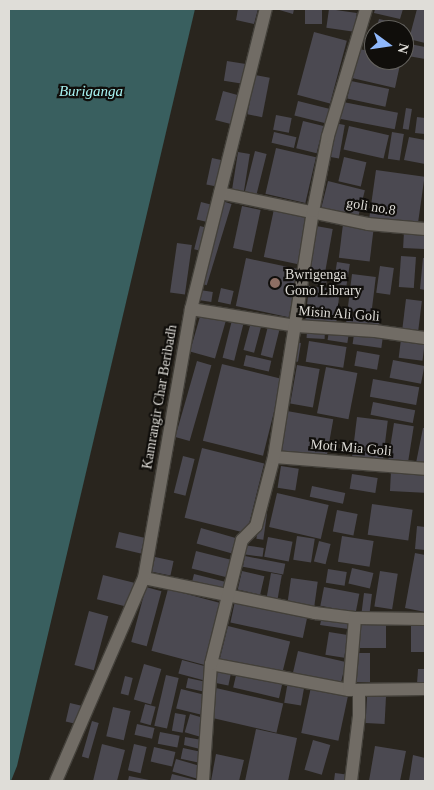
<!DOCTYPE html>
<html>
<head>
<meta charset="utf-8">
<style>
	body { margin:0 }
	#map { position:relative; width:434px; height:790px; overflow:hidden; background:#29251e; font-family:"Times New Roman",serif }
	div>[style] { position:absolute }
	[style*='--x'] { left:calc(var(--x)*1px); top:calc(var(--y)*1px); width:calc(var(--w)*1px); rotate:calc(var(--a)*1deg) }
	.water>* { inset:0; background:#395f5f }
	.building>* { inset:0; background:#4b4951; transform-origin:0 0 }
	.roads { filter:drop-shadow(1px 0 #43403a) drop-shadow(-1px 0 #43403a) drop-shadow(0 1px #43403a) drop-shadow(0 -1px #43403a) }
	.minor>* { height:12px; margin:-6px; padding:0 6px; transform-origin:6px; border-radius:6px; background:#716c65 }
	.dots>* { width:14px; height:14px; translate:-50% -50%; box-sizing:border-box; border:2px solid #100e0b; border-radius:50% }
	span { translate:-50% -50%; white-space:nowrap; text-align:center; line-height:1.15; -webkit-text-stroke:4.5px #100e0b; paint-order:stroke }
	.street-label { font-size:14px; color:#dfddd8 }
	.poi-label { font-size:14px; color:#dfddd8 }
	.left { translate:0 -50%; text-align:left }
	.water-label { font-size:15px; color:#a7f2f1; font-style:italic }
	.frame { position:absolute; inset:0; border:10px solid #dfddd8; pointer-events:none }
	.north { position:absolute; left:364px; top:20px; width:50px; height:50px; box-sizing:border-box; background:#100e0b; border:1px solid #63615d; border-radius:50%; rotate:104deg; font-size:14px; font-weight:700; line-height:20px; text-align:center; color:#dfddd8 }
	.north::after { content:''; display:block; margin:auto; width:18px; height:22px; background:#8fb8fd; clip-path:polygon(50% 0,100% 100%,50% 72%,0 100%) }
</style>
</head>
<body>
<div id="map">
	<div class="water">
		<i style="clip-path:polygon(9px 9px,195px 9px,17px 766px,11px 781px,9px 781px)"></i>
	</div>
	<div class="building">
		<i style="clip-path:polygon(238px 9px,258px 9px,254px 24px,236px 20px)"></i>
		<i style="clip-path:polygon(276px 9px,294px 9px,293px 14px)"></i>
		<i style="left:305px;top:9px;width:17px;height:15px"></i>
		<i style="left:329px;top:9px;width:28px;height:19px;rotate:8deg"></i>
		<i style="clip-path:polygon(375px 9px,403px 9px,400px 19px,374px 13px)"></i>
		<i style="clip-path:polygon(417px 9px,425px 9px,425px 43px,409px 39px)"></i>
		<i style="clip-path:polygon(379px 19px,405px 25px,404px 30px,376px 30px)"></i>
		<i style="left:314px;top:32px;width:34px;height:65px;rotate:15deg"></i>
		<i style="clip-path:polygon(410px 44px,425px 47px,425px 59px,408px 56px)"></i>
		<i style="clip-path:polygon(359px 49px,374px 52px,374px 60px,401px 60px,395px 88px,352px 78px)"></i>
		<i style="left:227px;top:61px;width:19px;height:20px;rotate:9deg"></i>
		<i style="left:255px;top:75px;width:15px;height:40px;rotate:11deg"></i>
		<i style="left:351px;top:81px;width:39px;height:18px;rotate:12deg"></i>
		<i style="left:223px;top:91px;width:16px;height:30px;rotate:15deg"></i>
		<i style="left:298px;top:101px;width:32px;height:15px;rotate:14deg"></i>
		<i style="left:343px;top:102px;width:56px;height:17px;rotate:11deg"></i>
		<i style="left:406px;top:108px;width:6px;height:21px;rotate:9deg"></i>
		<i style="left:276px;top:115px;width:16px;height:15px;rotate:11deg"></i>
		<i style="clip-path:polygon(417px 117px,425px 118px,425px 134px,415px 133px)"></i>
		<i style="left:303px;top:121px;width:21px;height:28px;rotate:14deg"></i>
		<i style="left:334px;top:123px;width:11px;height:34px;rotate:10deg"></i>
		<i style="left:349px;top:126px;width:41px;height:24px;rotate:13deg"></i>
		<i style="left:274px;top:132px;width:23px;height:11px;rotate:13deg"></i>
		<i style="left:392px;top:132px;width:12px;height:27px;rotate:9deg"></i>
		<i style="clip-path:polygon(409px 137px,425px 140px,425px 164px,404px 160px)"></i>
		<i style="left:276px;top:148px;width:41px;height:47px;rotate:13deg"></i>
		<i style="left:255px;top:151px;width:12px;height:42px;rotate:14deg"></i>
		<i style="left:238px;top:152px;width:12px;height:38px;rotate:9deg"></i>
		<i style="left:344px;top:157px;width:23px;height:25px;rotate:13deg"></i>
		<i style="left:212px;top:158px;width:14px;height:27px;rotate:12deg"></i>
		<i style="left:376px;top:170px;width:49px;height:49px;rotate:8deg"></i>
		<i style="left:328px;top:181px;width:38px;height:29px;rotate:14deg"></i>
		<i style="left:222px;top:201px;width:10px;height:85px;rotate:17deg"></i>
		<i style="left:201px;top:202px;width:12px;height:18px;rotate:14deg"></i>
		<i style="left:242px;top:206px;width:19px;height:43px;rotate:12deg"></i>
		<i style="left:274px;top:209px;width:35px;height:49px;rotate:12deg"></i>
		<i style="left:343px;top:224px;width:31px;height:34px;rotate:7deg"></i>
		<i style="left:200px;top:226px;width:8px;height:24px;rotate:14deg"></i>
		<i style="left:316px;top:226px;width:17px;height:43px;rotate:10deg"></i>
		<i style="left:404px;top:231px;width:21px;height:17px;rotate:3deg"></i>
		<i style="left:177px;top:243px;width:15px;height:50px;rotate:8deg"></i>
		<i style="left:401px;top:256px;width:15px;height:31px;rotate:4deg"></i>
		<i style="left:246px;top:258px;width:54px;height:49px;rotate:12deg"></i>
		<i style="clip-path:polygon(423px 258px,425px 258px,425px 290px,420px 289px)"></i>
		<i style="left:337px;top:262px;width:13px;height:22px;rotate:9deg"></i>
		<i style="left:380px;top:266px;width:14px;height:27px;rotate:8deg"></i>
		<i style="left:352px;top:274px;width:24px;height:37px;rotate:7deg"></i>
		<i style="left:314px;top:275px;width:13px;height:9px;rotate:4deg"></i>
		<i style="left:309px;top:286px;width:31px;height:34px;rotate:6deg"></i>
		<i style="left:221px;top:288px;width:13px;height:14px;rotate:13deg"></i>
		<i style="left:200px;top:290px;width:13px;height:10px;rotate:9deg"></i>
		<i style="left:406px;top:299px;width:16px;height:31px;rotate:7deg"></i>
		<i style="left:201px;top:313px;width:26px;height:40px;rotate:16deg"></i>
		<i style="left:347px;top:316px;width:33px;height:8px;rotate:7deg"></i>
		<i style="left:232px;top:320px;width:12px;height:39px;rotate:14deg"></i>
		<i style="left:251px;top:322px;width:11px;height:29px;rotate:15deg"></i>
		<i style="left:268px;top:326px;width:12px;height:30px;rotate:14deg"></i>
		<i style="left:307px;top:330px;width:18px;height:8px;rotate:3deg"></i>
		<i style="left:329px;top:331px;width:20px;height:9px;rotate:9deg"></i>
		<i style="left:354px;top:334px;width:29px;height:10px;rotate:8deg"></i>
		<i style="left:401px;top:339px;width:24px;height:19px;rotate:7deg"></i>
		<i style="left:309px;top:341px;width:38px;height:21px;rotate:9deg"></i>
		<i style="left:295px;top:342px;width:6px;height:19px;rotate:9deg"></i>
		<i style="left:357px;top:351px;width:23px;height:15px;rotate:10deg"></i>
		<i style="left:246px;top:355px;width:26px;height:11px;rotate:13deg"></i>
		<i style="left:393px;top:360px;width:32px;height:18px;rotate:11deg"></i>
		<i style="left:197px;top:361px;width:15px;height:79px;rotate:16deg"></i>
		<i style="left:222px;top:364px;width:62px;height:79px;rotate:14deg"></i>
		<i style="left:297px;top:365px;width:23px;height:39px;rotate:10deg"></i>
		<i style="left:326px;top:367px;width:32px;height:47px;rotate:11deg"></i>
		<i style="left:373px;top:379px;width:47px;height:18px;rotate:10deg"></i>
		<i style="left:373px;top:402px;width:43px;height:13px;rotate:11deg"></i>
		<i style="left:287px;top:411px;width:47px;height:41px;rotate:10deg"></i>
		<i style="left:357px;top:417px;width:31px;height:40px;rotate:7deg"></i>
		<i style="left:394px;top:423px;width:20px;height:38px;rotate:9deg"></i>
		<i style="clip-path:polygon(423px 428px,425px 428px,425px 465px,416px 463px)"></i>
		<i style="left:202px;top:448px;width:64px;height:72px;rotate:14deg"></i>
		<i style="left:183px;top:456px;width:12px;height:38px;rotate:14deg"></i>
		<i style="left:281px;top:466px;width:18px;height:22px;rotate:9deg"></i>
		<i style="left:391px;top:471px;width:34px;height:20px;rotate:3deg"></i>
		<i style="left:352px;top:474px;width:26px;height:15px;rotate:9deg"></i>
		<i style="left:312px;top:486px;width:34px;height:11px;rotate:12deg"></i>
		<i style="left:277px;top:493px;width:53px;height:35px;rotate:13deg"></i>
		<i style="left:372px;top:504px;width:41px;height:31px;rotate:8deg"></i>
		<i style="left:337px;top:510px;width:21px;height:22px;rotate:11deg"></i>
		<i style="left:260px;top:513px;width:7px;height:26px;rotate:8deg"></i>
		<i style="clip-path:polygon(417px 526px,425px 527px,425px 550px,415px 549px)"></i>
		<i style="left:201px;top:528px;width:36px;height:16px;rotate:16deg"></i>
		<i style="left:119px;top:532px;width:26px;height:16px;rotate:13deg"></i>
		<i style="left:297px;top:536px;width:18px;height:24px;rotate:9deg"></i>
		<i style="left:342px;top:536px;width:32px;height:26px;rotate:9deg"></i>
		<i style="left:268px;top:537px;width:25px;height:20px;rotate:11deg"></i>
		<i style="left:319px;top:541px;width:12px;height:21px;rotate:14deg"></i>
		<i style="left:243px;top:545px;width:21px;height:9px;rotate:8deg"></i>
		<i style="left:196px;top:551px;width:38px;height:18px;rotate:14deg"></i>
		<i style="clip-path:polygon(415px 553px,425px 555px,425px 612px,405px 608px)"></i>
		<i style="left:245px;top:556px;width:41px;height:11px;rotate:11deg"></i>
		<i style="left:155px;top:557px;width:19px;height:15px;rotate:12deg"></i>
		<i style="left:352px;top:568px;width:22px;height:16px;rotate:13deg"></i>
		<i style="left:328px;top:569px;width:19px;height:14px;rotate:9deg"></i>
		<i style="left:242px;top:571px;width:23px;height:19px;rotate:13deg"></i>
		<i style="left:380px;top:571px;width:18px;height:36px;rotate:9deg"></i>
		<i style="left:271px;top:573px;width:11px;height:25px;rotate:10deg"></i>
		<i style="left:194px;top:574px;width:34px;height:10px;rotate:14deg"></i>
		<i style="left:103px;top:575px;width:32px;height:25px;rotate:14deg"></i>
		<i style="left:291px;top:578px;width:27px;height:25px;rotate:8deg"></i>
		<i style="left:146px;top:587px;width:16px;height:57px;rotate:15deg"></i>
		<i style="left:324px;top:587px;width:36px;height:19px;rotate:11deg"></i>
		<i style="left:168px;top:589px;width:57px;height:64px;rotate:15deg"></i>
		<i style="left:364px;top:593px;width:8px;height:22px;rotate:7deg"></i>
		<i style="left:235px;top:601px;width:74px;height:22px;rotate:12deg"></i>
		<i style="left:89px;top:611px;width:20px;height:56px;rotate:15deg"></i>
		<i style="clip-path:polygon(322px 616px,350px 619px,348px 629px,320px 625px)"></i>
		<i style="left:355px;top:624px;width:31px;height:24px"></i>
		<i style="left:425px;top:625px;width:27px;height:14px;rotate:90deg"></i>
		<i style="left:228px;top:626px;width:64px;height:36px;rotate:14deg"></i>
		<i style="left:329px;top:632px;width:19px;height:23px;rotate:9deg"></i>
		<i style="left:298px;top:651px;width:49px;height:25px;rotate:13deg"></i>
		<i style="left:355px;top:653px;width:15px;height:29px"></i>
		<i style="left:182px;top:660px;width:27px;height:14px;rotate:15deg"></i>
		<i style="left:144px;top:664px;width:18px;height:37px;rotate:16deg"></i>
		<i style="left:218px;top:667px;width:14px;height:16px;rotate:12deg"></i>
		<i style="clip-path:polygon(418px 669px,425px 669px,425px 685px,417px 684px)"></i>
		<i style="left:237px;top:671px;width:47px;height:17px;rotate:13deg"></i>
		<i style="left:166px;top:675px;width:13px;height:52px;rotate:13deg"></i>
		<i style="left:125px;top:676px;width:8px;height:18px;rotate:14deg"></i>
		<i style="left:188px;top:678px;width:19px;height:10px;rotate:12deg"></i>
		<i style="left:288px;top:681px;width:17px;height:22px;rotate:10deg"></i>
		<i style="left:311px;top:687px;width:38px;height:47px;rotate:12deg"></i>
		<i style="left:216px;top:688px;width:69px;height:30px;rotate:13deg"></i>
		<i style="left:181px;top:689px;width:25px;height:20px;rotate:14deg"></i>
		<i style="left:367px;top:696px;width:19px;height:27px;rotate:3deg"></i>
		<i style="left:70px;top:703px;width:13px;height:19px;rotate:13deg"></i>
		<i style="left:145px;top:704px;width:11px;height:19px;rotate:15deg"></i>
		<i style="left:113px;top:707px;width:18px;height:30px;rotate:13deg"></i>
		<i style="left:175px;top:713px;width:11px;height:18px;rotate:10deg"></i>
		<i style="left:190px;top:714px;width:15px;height:19px;rotate:16deg"></i>
		<i style="left:92px;top:721px;width:7px;height:37px;rotate:16deg"></i>
		<i style="left:137px;top:724px;width:18px;height:11px;rotate:13deg"></i>
		<i style="clip-path:polygon(256px 729px,297px 738px,288px 781px,245px 781px)"></i>
		<i style="left:160px;top:732px;width:20px;height:12px;rotate:11deg"></i>
		<i style="clip-path:polygon(185px 737px,202px 740px,200px 749px,184px 745px)"></i>
		<i style="left:313px;top:740px;width:18px;height:31px;rotate:16deg"></i>
		<i style="clip-path:polygon(102px 744px,125px 750px,117px 781px,93px 781px)"></i>
		<i style="left:134px;top:744px;width:13px;height:27px;rotate:13deg"></i>
		<i style="clip-path:polygon(375px 746px,406px 751px,400px 781px,369px 781px)"></i>
		<i style="left:154px;top:747px;width:22px;height:15px;rotate:13deg"></i>
		<i style="left:183px;top:748px;width:19px;height:11px;rotate:12deg"></i>
		<i style="clip-path:polygon(216px 754px,244px 760px,239px 781px,211px 781px)"></i>
		<i style="clip-path:polygon(413px 755px,425px 758px,425px 781px,409px 781px)"></i>
		<i style="left:176px;top:759px;width:25px;height:13px;rotate:16deg"></i>
		<i style="clip-path:polygon(335px 773px,350px 775px,349px 781px,334px 781px)"></i>
		<i style="clip-path:polygon(172px 774px,200px 781px,170px 781px)"></i>
		<i style="clip-path:polygon(129px 776px,149px 780px,149px 781px,128px 781px)"></i>
	</div>
	<div class="roads">
		<div class="minor">
			<i style="--x:220;--y:193;--w:151;--a:11.8"></i>
			<i style="--x:368;--y:224;--w:57;--a:5"></i>
			<i style="--x:191;--y:309;--w:106;--a:9.2"></i>
			<i style="--x:296;--y:326;--w:79;--a:3.6"></i>
			<i style="--x:375;--y:331;--w:50;--a:8"></i>
			<i style="--x:274;--y:457;--w:151;--a:4.5"></i>
			<i style="--x:144;--y:578;--w:175;--a:11.6"></i>
			<i style="--x:315;--y:613;--w:40;--a:7.1"></i>
			<i style="--x:355;--y:618;--w:70;--a:0.8"></i>
			<i style="--x:211;--y:664;--w:140;--a:10.7"></i>
			<i style="--x:349;--y:690;--w:76;--a:-0.8"></i>
			<i style="--x:349;--y:690;--w:72;--a:-85.2"></i>
			<i style="--x:56;--y:781;--w:221;--a:-66.6"></i>
			<i style="--x:144;--y:578;--w:273;--a:-80.1"></i>
			<i style="--x:191;--y:309;--w:309;--a:-76"></i>
			<i style="--x:203;--y:781;--w:117;--a:-86.1"></i>
			<i style="--x:211;--y:664;--w:128;--a:-76"></i>
			<i style="--x:242;--y:540;--w:20;--a:-45"></i>
			<i style="--x:256;--y:526;--w:71;--a:-75.4"></i>
			<i style="--x:274;--y:457;--w:249;--a:-81"></i>
			<i style="--x:313;--y:211;--w:76;--a:-78.7"></i>
			<i style="--x:328;--y:136;--w:133;--a:-73.3"></i>
			<i style="--x:351;--y:781;--w:65;--a:-83"></i>
			<i style="--x:359;--y:716;--w:26;--a:-90"></i>
		</div>
	</div>
	<div class="dots">
		<i style="left:275px;top:283px;background:#8d6e63"></i>
	</div>
	<div class="street-label">
		<span style="left:371px;top:207px;rotate:9deg">goli no.8</span>
		<span style="left:339px;top:314px;rotate:4deg">Misin Ali Goli</span>
		<span style="left:160px;top:397px;rotate:-80deg">Kamrangir Char Beribadh</span>
		<span style="left:351px;top:448px;rotate:5deg">Moti Mia Goli</span>
	</div>
	<div class="poi-label">
		<span class="left" style="left:285px;top:283px">Bwrigenga<br>Gono Library</span>
	</div>
	<div class="water-label">
		<span style="left:91px;top:92px">Buriganga</span>
	</div>
	<div class="frame"></div>
	<div class="north">N</div>
</div>
</body>
</html>
